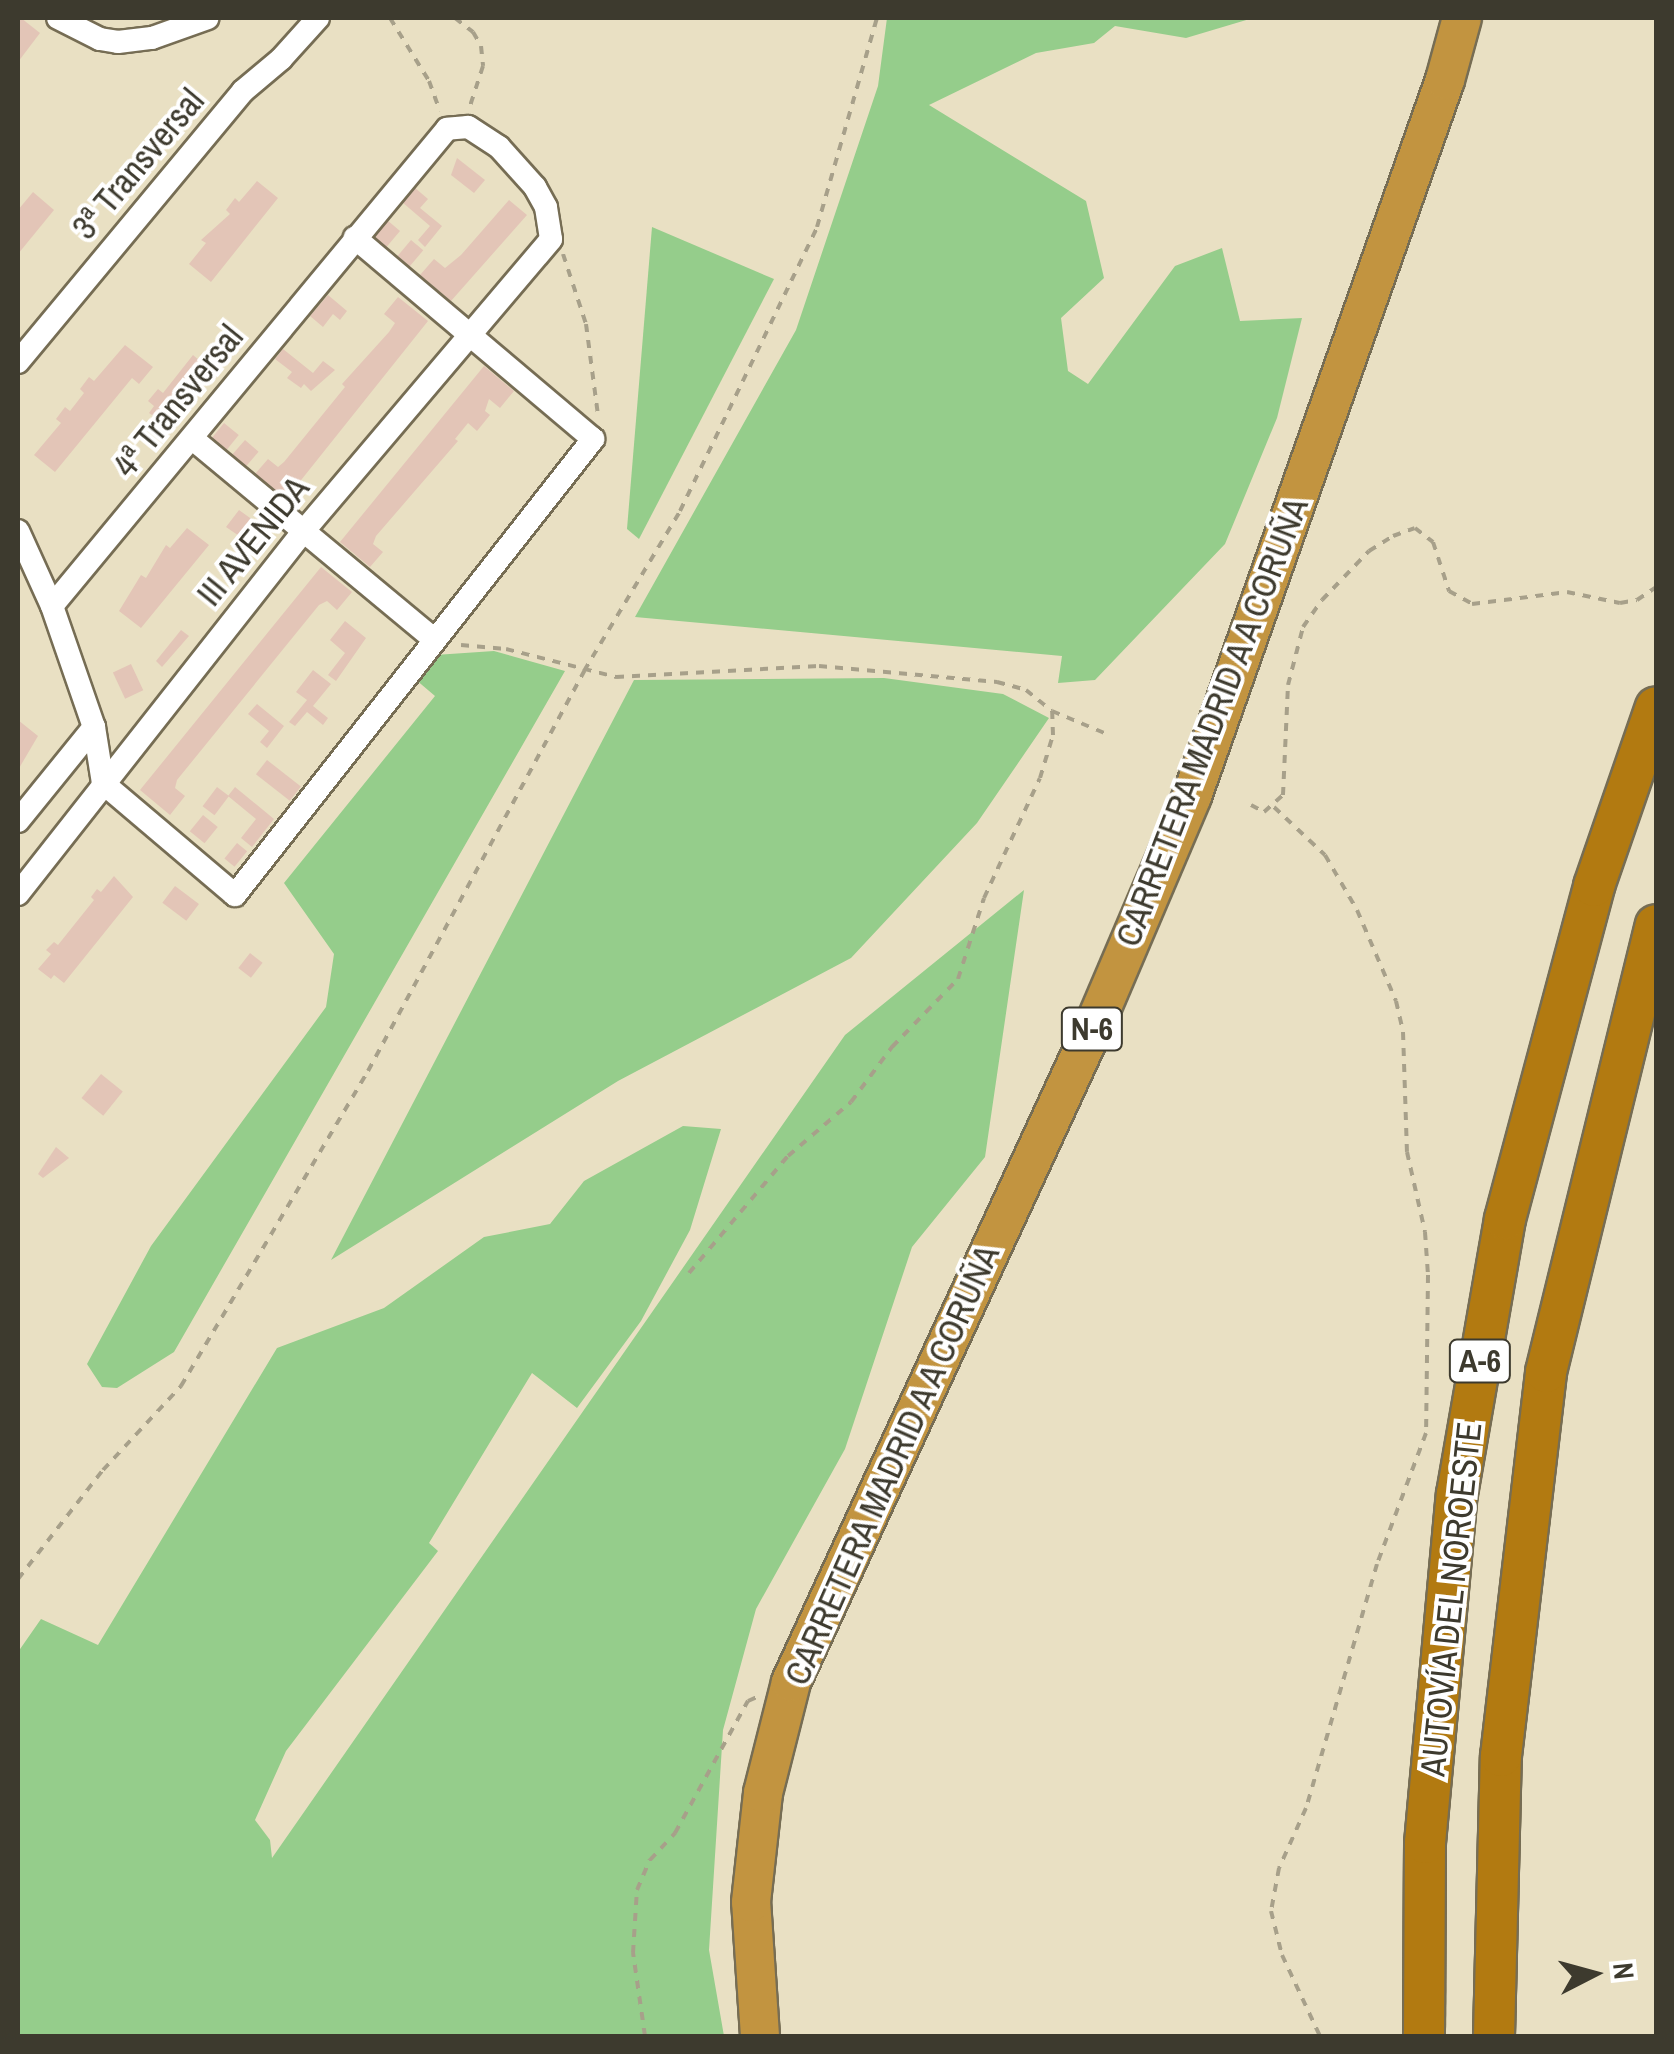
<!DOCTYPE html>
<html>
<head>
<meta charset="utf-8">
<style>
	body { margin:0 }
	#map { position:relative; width:1674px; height:2054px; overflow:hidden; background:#e9e0c3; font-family:"Archivo Narrow",sans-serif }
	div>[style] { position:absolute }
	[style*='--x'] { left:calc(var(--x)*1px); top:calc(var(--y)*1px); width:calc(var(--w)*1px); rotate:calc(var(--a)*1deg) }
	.green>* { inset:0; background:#95cd8b }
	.building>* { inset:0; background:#e3c5b7; transform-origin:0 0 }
	.path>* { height:4px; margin-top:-2px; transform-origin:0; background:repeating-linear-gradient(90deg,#a7a08a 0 8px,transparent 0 16px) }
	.roads { filter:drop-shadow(2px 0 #766d54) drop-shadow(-2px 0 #766d54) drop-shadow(0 2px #766d54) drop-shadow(0 -2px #766d54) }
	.minor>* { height:22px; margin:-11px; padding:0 11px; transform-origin:11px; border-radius:11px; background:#fff }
	.trunk>* { height:38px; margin:-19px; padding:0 19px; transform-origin:19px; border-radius:19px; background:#c29440 }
	.motorway>* { height:40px; margin:-20px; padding:0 20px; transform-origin:20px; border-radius:20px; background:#b27a11 }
	span { translate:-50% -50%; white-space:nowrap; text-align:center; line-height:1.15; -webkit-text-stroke:8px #fff; paint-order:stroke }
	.shield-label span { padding:2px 8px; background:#fff; border:2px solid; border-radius:8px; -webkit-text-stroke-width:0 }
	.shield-label { font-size:32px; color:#3d3a2e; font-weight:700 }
	.street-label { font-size:35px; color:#3d3a2e }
	.frame { position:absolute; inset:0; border:20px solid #3d3a2e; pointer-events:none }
	.north { position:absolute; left:1544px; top:1924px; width:100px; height:100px; -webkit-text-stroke:8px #fff; paint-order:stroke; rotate:84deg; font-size:28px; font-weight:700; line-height:40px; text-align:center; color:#3d3a2e }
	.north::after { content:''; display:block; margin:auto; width:35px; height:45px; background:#3d3a2e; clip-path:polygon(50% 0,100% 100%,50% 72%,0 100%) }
</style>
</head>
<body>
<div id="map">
	<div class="green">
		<i style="clip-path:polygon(887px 18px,1253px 18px,1186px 38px,1115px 26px,1094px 43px,1036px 53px,929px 105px,1086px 201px,1104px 278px,1061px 318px,1068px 371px,1088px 384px,1175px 266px,1222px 248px,1240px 321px,1302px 318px,1277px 418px,1225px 544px,1095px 680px,1058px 683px,1062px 656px,635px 617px,796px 330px,878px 86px)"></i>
		<i style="clip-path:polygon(652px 227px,774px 279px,639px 539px,627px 529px)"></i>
		<i style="clip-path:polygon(494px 651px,565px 671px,174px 1352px,117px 1388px,102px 1387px,87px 1364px,151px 1246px,326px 1007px,334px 954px,284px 883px,435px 696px,415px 679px,435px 655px)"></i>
		<i style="clip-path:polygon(884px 678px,1003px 694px,1049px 718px,977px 823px,851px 958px,618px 1081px,331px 1260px,634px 680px)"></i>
		<i style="clip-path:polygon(1024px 890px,985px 1157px,912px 1247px,845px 1449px,756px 1609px,723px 1730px,709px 1950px,724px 2036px,18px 2036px,18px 1652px,41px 1619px,98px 1645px,277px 1348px,384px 1308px,484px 1237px,550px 1224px,584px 1181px,683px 1126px,721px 1129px,690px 1230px,641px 1321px,577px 1408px,532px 1373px,429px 1543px,438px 1551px,286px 1751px,255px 1820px,270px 1840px,272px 1858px,845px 1035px)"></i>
	</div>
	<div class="building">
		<i style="clip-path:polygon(21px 18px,40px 33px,18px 62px,18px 23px)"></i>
		<i style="clip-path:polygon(457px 158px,485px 180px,474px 193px,451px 175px)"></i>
		<i style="clip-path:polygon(257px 181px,278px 198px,211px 282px,189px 264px,206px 243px,201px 240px,230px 214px,226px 210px,235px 198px,239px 202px)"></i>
		<i style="clip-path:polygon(414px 187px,428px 199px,420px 208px,442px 226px,425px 247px,418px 240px,430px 226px,402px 202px)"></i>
		<i style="clip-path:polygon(33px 192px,54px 210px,18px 254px,18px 210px)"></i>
		<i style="clip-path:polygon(509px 200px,527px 215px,451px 301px,420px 275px,434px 259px,445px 268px,461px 255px)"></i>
		<i style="left:387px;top:220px;width:17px;height:21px;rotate:40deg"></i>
		<i style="left:411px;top:240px;width:16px;height:21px;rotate:40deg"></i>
		<i style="clip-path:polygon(328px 295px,347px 311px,340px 320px,333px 314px,323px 327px,310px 316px)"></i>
		<i style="clip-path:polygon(398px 297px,428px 321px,286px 499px,255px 474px,268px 459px,278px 467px,284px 462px,345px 387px,342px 384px,389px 332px,395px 323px,384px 314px)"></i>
		<i style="clip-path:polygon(125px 345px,153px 367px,139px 384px,132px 378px,55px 472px,34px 455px,61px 423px,56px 419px,65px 407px,70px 411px,84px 393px,80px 389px,89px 377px,94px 381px)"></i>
		<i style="clip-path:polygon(283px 349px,313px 373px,323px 361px,335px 370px,311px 391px,304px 384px,301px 388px,287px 378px,292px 372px,275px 359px)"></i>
		<i style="clip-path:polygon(193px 355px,200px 361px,155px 417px,149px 413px,154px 406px,148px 401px,158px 389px,163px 393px)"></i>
		<i style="clip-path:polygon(484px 366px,514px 391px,500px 408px,489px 399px,485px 411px,490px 415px,477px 431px,468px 423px,455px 439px,458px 441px,376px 536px,373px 544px,383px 552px,370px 567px,340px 542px)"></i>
		<i style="left:224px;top:423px;width:19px;height:20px;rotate:39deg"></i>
		<i style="left:245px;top:440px;width:18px;height:21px;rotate:41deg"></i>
		<i style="clip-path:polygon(239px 510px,267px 530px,231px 583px,221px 576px,248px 542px,226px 527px)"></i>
		<i style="clip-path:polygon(187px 528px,209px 545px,141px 628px,119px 611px,141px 575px,146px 578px,166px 545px,170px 548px)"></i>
		<i style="clip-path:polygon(321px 567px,352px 592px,337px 610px,327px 601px,319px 605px,177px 780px,175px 788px,185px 796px,170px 815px,140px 790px)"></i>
		<i style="clip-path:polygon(345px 621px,366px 638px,336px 681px,328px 675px,345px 653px,330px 640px)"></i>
		<i style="clip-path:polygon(181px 630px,189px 636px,162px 667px,156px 661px)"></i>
		<i style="left:131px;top:664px;width:29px;height:20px;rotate:65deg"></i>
		<i style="clip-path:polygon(313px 670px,331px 684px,313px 706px,328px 718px,323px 725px,307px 712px,295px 726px,289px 722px,307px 700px,296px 692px)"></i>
		<i style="clip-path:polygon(257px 704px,284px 726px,267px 748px,260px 742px,269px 731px,248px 714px)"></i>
		<i style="clip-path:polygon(18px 720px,38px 736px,18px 770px)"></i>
		<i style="left:267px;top:760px;width:43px;height:18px;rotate:38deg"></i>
		<i style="left:217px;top:787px;width:15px;height:24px;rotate:37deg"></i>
		<i style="clip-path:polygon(235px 787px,274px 819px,252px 847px,241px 838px,256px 819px,228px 796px)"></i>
		<i style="left:203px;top:815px;width:19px;height:21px;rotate:39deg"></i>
		<i style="left:237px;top:843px;width:13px;height:20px;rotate:39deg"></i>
		<i style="clip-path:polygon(114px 876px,133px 897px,64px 983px,54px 975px,51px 979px,38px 969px,51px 954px,46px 950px,54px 942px,58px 945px,94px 900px,91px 897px,97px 889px,101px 892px)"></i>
		<i style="left:175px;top:886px;width:30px;height:21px;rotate:37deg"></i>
		<i style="left:250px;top:953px;width:16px;height:19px;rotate:38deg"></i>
		<i style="left:101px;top:1074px;width:28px;height:31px;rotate:39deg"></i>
		<i style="clip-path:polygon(56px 1147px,69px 1158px,43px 1178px,38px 1174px)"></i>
	</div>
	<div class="path">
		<i style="--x:390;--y:18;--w:74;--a:58.2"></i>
		<i style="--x:429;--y:81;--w:32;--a:70"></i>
		<i style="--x:455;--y:18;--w:23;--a:38"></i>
		<i style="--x:473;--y:32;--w:16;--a:60"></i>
		<i style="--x:481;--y:46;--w:20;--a:84"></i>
		<i style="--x:483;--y:66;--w:42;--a:108"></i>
		<i style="--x:563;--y:254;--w:74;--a:71.8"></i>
		<i style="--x:586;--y:324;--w:92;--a:82.5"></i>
		<i style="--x:461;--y:645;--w:45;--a:5.1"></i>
		<i style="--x:506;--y:649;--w:114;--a:14.3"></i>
		<i style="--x:616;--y:677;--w:203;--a:-3.1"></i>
		<i style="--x:819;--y:666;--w:179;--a:5.1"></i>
		<i style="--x:997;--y:682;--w:30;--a:15"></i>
		<i style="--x:1026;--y:690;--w:33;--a:39"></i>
		<i style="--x:1052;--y:711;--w:62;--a:22.8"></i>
		<i style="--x:1251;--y:805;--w:15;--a:28"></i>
		<i style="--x:1264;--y:812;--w:25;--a:-42"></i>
		<i style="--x:1283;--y:795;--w:110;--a:-87.4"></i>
		<i style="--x:1288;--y:685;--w:60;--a:-75.5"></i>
		<i style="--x:1303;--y:627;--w:33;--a:-55"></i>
		<i style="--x:1322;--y:600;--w:68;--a:-46.2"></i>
		<i style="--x:1369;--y:551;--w:28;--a:-32"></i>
		<i style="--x:1393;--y:536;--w:23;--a:-20"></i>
		<i style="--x:1415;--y:528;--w:23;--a:38"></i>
		<i style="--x:1433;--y:542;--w:52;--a:71.9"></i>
		<i style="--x:1449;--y:591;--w:26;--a:29"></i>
		<i style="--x:1472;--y:604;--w:96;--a:-7.2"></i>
		<i style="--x:1567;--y:592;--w:54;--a:11.7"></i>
		<i style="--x:1620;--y:603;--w:17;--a:-10"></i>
		<i style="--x:1637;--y:600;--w:23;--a:-34"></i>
		<i style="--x:1274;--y:807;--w:70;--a:43.3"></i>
		<i style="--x:1325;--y:855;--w:64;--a:59.8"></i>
		<i style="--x:1357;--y:910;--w:99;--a:66.8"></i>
		<i style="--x:1396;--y:1001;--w:32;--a:77"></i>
		<i style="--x:1403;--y:1032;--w:120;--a:88.1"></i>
		<i style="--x:1407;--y:1152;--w:82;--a:77.3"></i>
		<i style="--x:1425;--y:1232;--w:43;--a:86"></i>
		<i style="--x:1428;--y:1275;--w:158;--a:90.7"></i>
		<i style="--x:1426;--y:1433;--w:140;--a:110.5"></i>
		<i style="--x:1377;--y:1564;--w:254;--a:106.2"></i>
		<i style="--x:1306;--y:1808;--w:66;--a:114.2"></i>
		<i style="--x:1279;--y:1868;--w:44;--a:100.5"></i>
		<i style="--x:1271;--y:1911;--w:45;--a:76"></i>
		<i style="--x:1282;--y:1955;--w:89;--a:64.9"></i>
		<i style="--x:689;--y:1273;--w:153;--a:-49.8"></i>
		<i style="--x:788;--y:1156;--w:83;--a:-40.6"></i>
		<i style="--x:851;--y:1102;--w:69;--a:-53.3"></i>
		<i style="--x:892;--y:1047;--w:95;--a:-45.9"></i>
		<i style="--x:958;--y:979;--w:85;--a:-72.2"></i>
		<i style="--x:984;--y:898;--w:132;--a:-65"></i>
		<i style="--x:1040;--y:778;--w:45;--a:-73.2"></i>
		<i style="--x:1053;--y:735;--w:24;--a:-92"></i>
		<i style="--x:18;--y:1579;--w:138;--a:-52.1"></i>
		<i style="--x:103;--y:1470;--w:115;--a:-47.1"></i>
		<i style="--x:181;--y:1386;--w:366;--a:-59.3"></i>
		<i style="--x:368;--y:1071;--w:455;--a:-61.6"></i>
		<i style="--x:584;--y:671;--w:187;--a:-59"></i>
		<i style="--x:680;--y:511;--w:315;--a:-64.2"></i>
		<i style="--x:817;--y:227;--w:217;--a:-74"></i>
		<i style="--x:645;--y:2036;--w:84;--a:-98.2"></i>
		<i style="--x:633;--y:1953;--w:63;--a:-86.4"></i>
		<i style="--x:637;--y:1890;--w:33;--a:-67"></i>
		<i style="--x:650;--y:1860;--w:37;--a:-47"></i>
		<i style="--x:675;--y:1833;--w:151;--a:-61.1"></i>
		<i style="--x:748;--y:1701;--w:12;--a:-24"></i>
	</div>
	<div class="roads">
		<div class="minor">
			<i style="--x:58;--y:18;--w:47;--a:26.6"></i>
			<i style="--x:100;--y:39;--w:18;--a:9"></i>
			<i style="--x:118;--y:42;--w:34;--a:-7"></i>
			<i style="--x:152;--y:38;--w:59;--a:-19.7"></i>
			<i style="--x:18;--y:362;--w:352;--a:-50.3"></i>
			<i style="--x:243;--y:91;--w:50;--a:-40.1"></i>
			<i style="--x:281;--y:59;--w:55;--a:-47.9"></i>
			<i style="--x:194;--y:440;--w:313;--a:39.7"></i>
			<i style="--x:18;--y:531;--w:82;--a:65.6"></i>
			<i style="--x:52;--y:606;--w:128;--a:70.9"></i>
			<i style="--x:94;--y:727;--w:57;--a:80.9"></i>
			<i style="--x:103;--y:783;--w:173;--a:40.3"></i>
			<i style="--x:235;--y:895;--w:580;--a:-51.86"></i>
			<i style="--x:593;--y:439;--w:312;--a:-139.8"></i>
			<i style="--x:18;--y:821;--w:121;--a:-51"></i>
			<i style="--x:18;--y:894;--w:459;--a:-51.8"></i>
			<i style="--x:302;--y:533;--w:385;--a:-49.7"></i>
			<i style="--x:551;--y:239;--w:32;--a:-99"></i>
			<i style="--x:546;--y:207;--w:23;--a:-119"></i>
			<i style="--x:535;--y:187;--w:54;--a:-132"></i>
			<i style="--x:499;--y:147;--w:37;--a:-147"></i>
			<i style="--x:468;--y:127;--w:21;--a:175"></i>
			<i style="--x:447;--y:129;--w:619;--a:129.63"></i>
		</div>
		<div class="trunk">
			<i style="--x:760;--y:2036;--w:134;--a:-93.8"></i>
			<i style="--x:751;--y:1902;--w:110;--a:-83.7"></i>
			<i style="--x:763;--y:1793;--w:114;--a:-75.8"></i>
			<i style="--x:791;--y:1682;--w:723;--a:-65.21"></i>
			<i style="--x:1094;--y:1026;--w:250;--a:-66.9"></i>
			<i style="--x:1192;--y:796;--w:759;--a:-70.54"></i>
			<i style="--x:1445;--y:80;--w:64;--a:-74.7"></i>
		</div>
		<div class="motorway">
			<i style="--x:1424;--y:2036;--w:193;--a:-89.7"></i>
			<i style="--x:1425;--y:1843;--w:350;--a:-84.8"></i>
			<i style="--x:1457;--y:1494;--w:279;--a:-80.1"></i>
			<i style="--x:1505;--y:1219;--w:345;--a:-75"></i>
			<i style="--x:1594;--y:886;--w:189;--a:-70.9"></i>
			<i style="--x:1494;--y:2036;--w:280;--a:-88.6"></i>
			<i style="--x:1501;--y:1756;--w:387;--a:-83.3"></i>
			<i style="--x:1546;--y:1372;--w:460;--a:-76.2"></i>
		</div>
	</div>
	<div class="shield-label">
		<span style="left:1092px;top:1029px">N-6</span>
		<span style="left:1480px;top:1361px">A-6</span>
	</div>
	<div class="street-label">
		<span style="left:138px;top:164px;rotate:-50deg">3ª Transversal</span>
		<span style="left:178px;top:401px;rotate:-51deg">4ª Transversal</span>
		<span style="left:253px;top:541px;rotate:-51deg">III AVENIDA</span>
		<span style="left:1212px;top:722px;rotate:-69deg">CARRETERA MADRID A A CORUÑA</span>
		<span style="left:892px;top:1465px;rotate:-66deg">CARRETERA MADRID A A CORUÑA</span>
		<span style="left:1451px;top:1599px;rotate:-84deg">AUTOVÍA DEL NOROESTE</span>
	</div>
	<div class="frame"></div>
	<div class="north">N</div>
</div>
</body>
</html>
